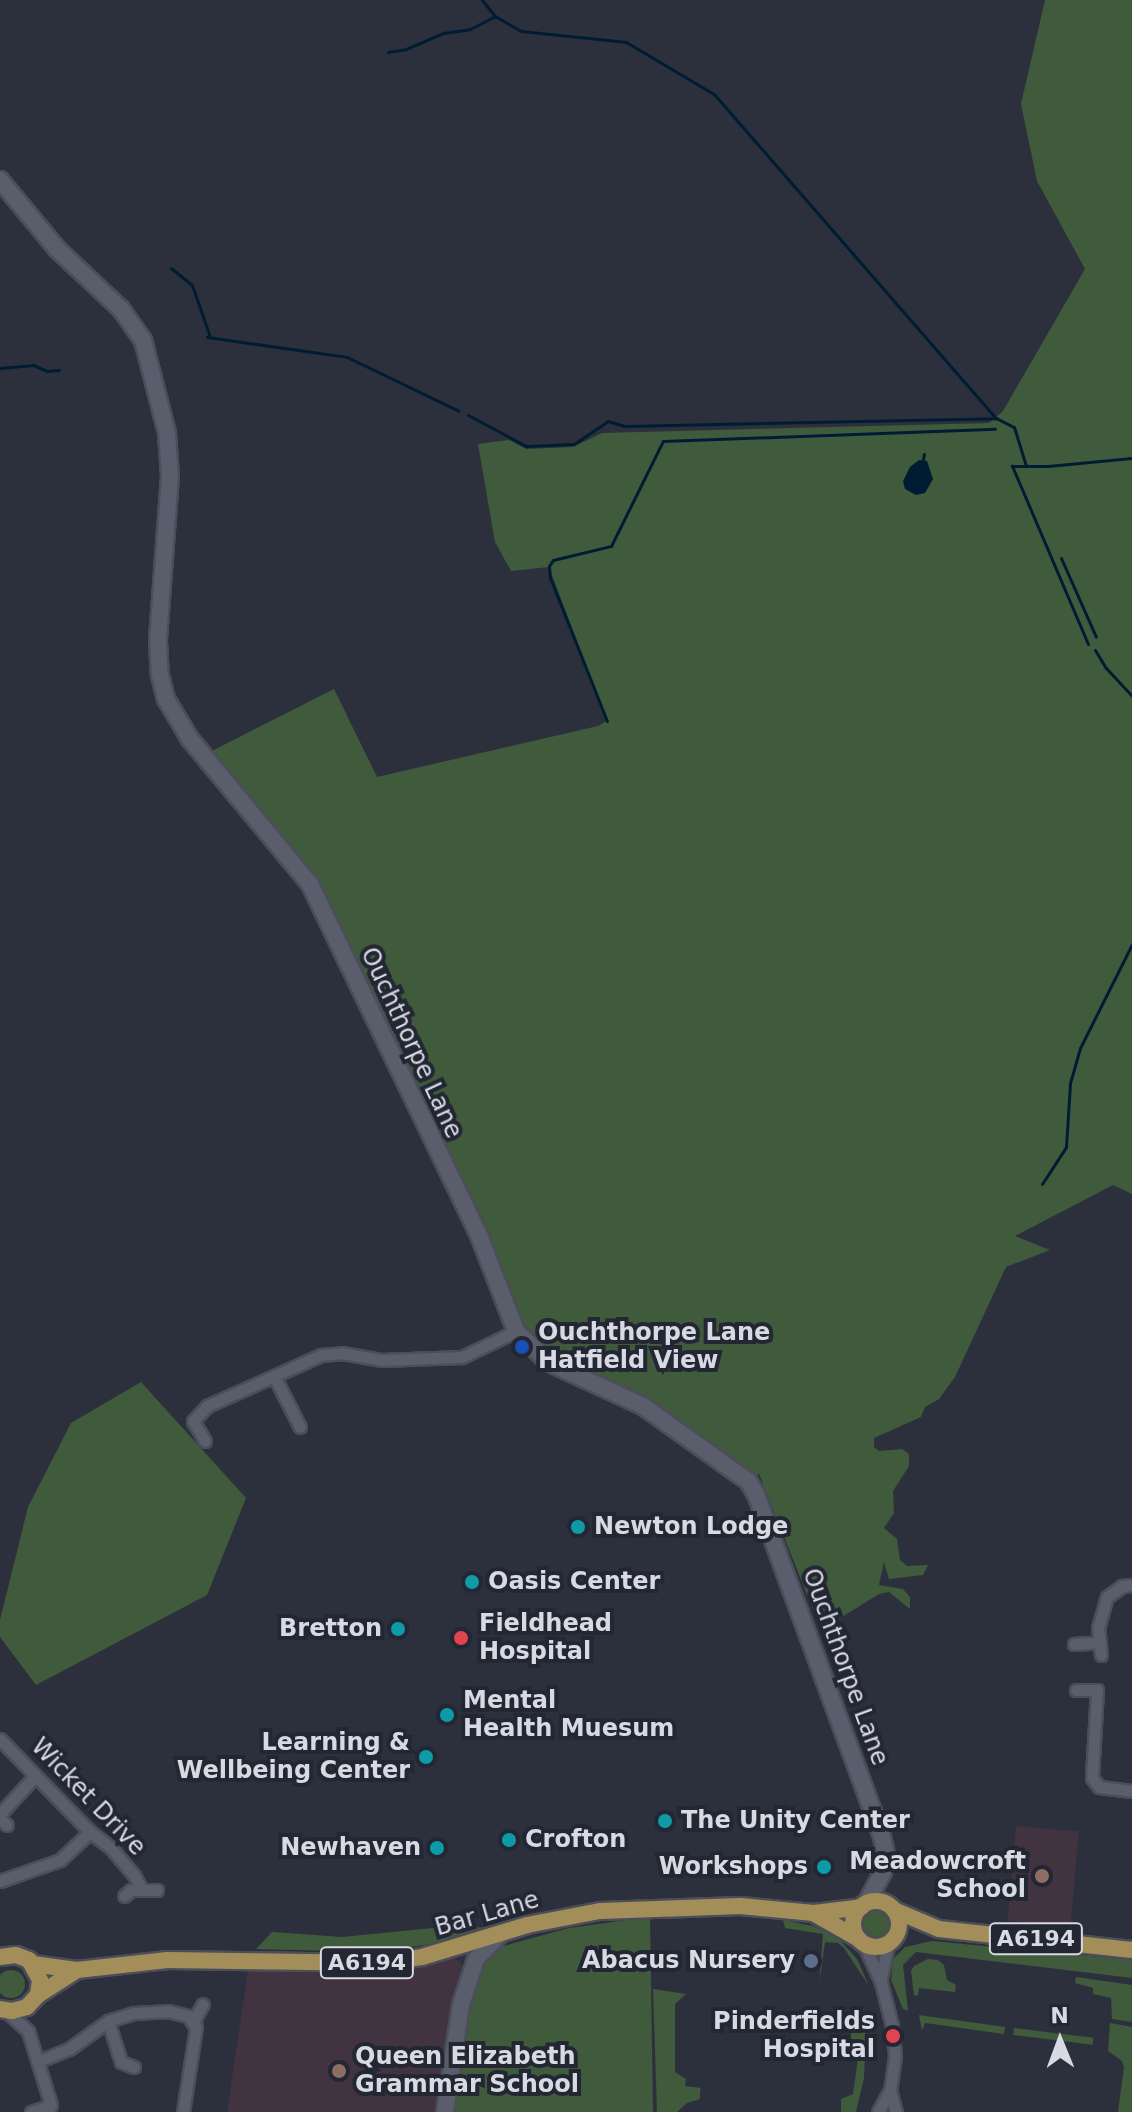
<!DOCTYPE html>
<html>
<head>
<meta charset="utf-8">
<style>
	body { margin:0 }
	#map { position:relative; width:1132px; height:2112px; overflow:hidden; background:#2c303d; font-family:"DejaVu Sans",sans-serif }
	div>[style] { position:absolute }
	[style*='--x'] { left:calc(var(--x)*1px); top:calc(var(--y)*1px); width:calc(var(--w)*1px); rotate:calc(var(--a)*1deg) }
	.education>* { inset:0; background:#413340; transform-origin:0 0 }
	.green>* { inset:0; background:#405a3c; transform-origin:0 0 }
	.round { border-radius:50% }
	.water>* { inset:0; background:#001c33 }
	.stream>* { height:3px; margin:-1.5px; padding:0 1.5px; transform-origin:1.5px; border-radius:1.5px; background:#001c33 }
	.roads { filter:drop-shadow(2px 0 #4b4e59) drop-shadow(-2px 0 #4b4e59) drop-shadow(0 2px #4b4e59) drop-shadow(0 -2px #4b4e59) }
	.street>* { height:11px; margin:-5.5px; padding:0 5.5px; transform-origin:5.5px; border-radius:5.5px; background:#595d6c }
	.secondary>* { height:16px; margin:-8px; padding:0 8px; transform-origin:8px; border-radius:8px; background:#595d6c }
	.primary>* { height:16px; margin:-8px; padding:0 8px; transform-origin:8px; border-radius:8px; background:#a38e59 }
	.primary>.ring { margin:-8px; padding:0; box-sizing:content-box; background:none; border:16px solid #a38e59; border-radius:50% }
	.dots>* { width:22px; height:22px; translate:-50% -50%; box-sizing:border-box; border:4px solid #232633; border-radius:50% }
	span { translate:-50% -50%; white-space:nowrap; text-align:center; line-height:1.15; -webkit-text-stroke:8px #232633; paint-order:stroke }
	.shield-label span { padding:2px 6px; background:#232633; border:2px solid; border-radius:6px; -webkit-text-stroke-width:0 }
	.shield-label { font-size:22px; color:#d7dae2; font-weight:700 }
	.street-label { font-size:24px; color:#d7dae2 }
	.poi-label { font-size:24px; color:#d7dae2; font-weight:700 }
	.left { translate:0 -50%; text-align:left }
	.right { translate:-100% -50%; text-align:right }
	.north { position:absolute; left:1020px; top:2000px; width:80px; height:80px; -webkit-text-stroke:6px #232633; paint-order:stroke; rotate:359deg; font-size:22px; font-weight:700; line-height:32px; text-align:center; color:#d7dae2 }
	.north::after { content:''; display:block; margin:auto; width:28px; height:36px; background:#d7dae2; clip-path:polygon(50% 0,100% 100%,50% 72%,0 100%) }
</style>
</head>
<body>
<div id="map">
	<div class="education">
		<i style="left:1016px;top:1826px;width:63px;height:95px;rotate:5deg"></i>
		<i style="clip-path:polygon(452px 1956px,460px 1962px,465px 1974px,449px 2030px,439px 2112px,227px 2112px,249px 1964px,320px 1973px,416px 1966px)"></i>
	</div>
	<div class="green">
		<i style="clip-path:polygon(1045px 0,1132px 0,1132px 1194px,1113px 1185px,1015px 1236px,1050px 1250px,1006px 1267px,955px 1377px,939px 1399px,925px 1407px,921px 1417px,874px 1438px,874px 1447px,879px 1451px,902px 1449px,909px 1454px,909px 1466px,893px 1491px,894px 1513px,884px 1528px,897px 1539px,900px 1560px,907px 1566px,928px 1565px,923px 1575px,889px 1579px,884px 1562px,879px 1585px,903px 1589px,910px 1597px,910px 1609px,889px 1592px,879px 1594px,821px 1630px,759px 1474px,748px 1481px,643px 1406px,531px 1347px,310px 884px,204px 755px,334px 689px,377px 777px,598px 726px,607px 721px,549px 567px,511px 571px,495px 542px,478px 444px,509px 440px,526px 449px,573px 447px,602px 433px,989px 423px,1003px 411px,1085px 269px,1037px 181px,1021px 104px)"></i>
		<i style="clip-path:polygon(141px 1382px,246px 1498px,207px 1595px,36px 1685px,0 1637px,0 1620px,28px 1507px,71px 1423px)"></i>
		<i class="round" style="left:863px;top:1910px;width:28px;height:28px"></i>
		<i style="clip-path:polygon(650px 1917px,653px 2112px,451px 2112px,462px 2017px,480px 1961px,493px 1949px,569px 1928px)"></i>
		<i style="clip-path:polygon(783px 1920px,813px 1926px,838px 1938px,857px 1959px,869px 1986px,844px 1948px,838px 1943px,825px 1942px,819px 1985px,823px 1934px,785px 1928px)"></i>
		<i style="clip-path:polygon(453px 1926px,493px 1928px,430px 1944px,380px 1952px,256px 1949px,272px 1932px,342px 1937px)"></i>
		<i style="clip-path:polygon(932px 1941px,1132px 1960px,1132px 1978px,916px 1952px,903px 1965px,908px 2011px,903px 2009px,891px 1980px,893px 1959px,905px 1947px)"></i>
		<i style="clip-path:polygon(938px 1960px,944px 1965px,947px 1980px,956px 1985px,955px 1992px,919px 1988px,918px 1996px,914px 1995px,911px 1971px,914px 1966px,928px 1959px)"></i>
		<i class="round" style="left:-3px;top:1970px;width:28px;height:28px"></i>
		<i style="clip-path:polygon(1076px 1977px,1132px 1985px,1132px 2022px,1112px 2019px,1111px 1998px,1093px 1994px,1093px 1988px,1075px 1983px)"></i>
		<i style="clip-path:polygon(653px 1989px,686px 1994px,675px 2004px,675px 2072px,686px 2079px,685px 2086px,701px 2088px,700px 2092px,700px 2099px,687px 2103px,677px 2112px,657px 2112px)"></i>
		<i style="clip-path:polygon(919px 2015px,1005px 2027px,1004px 2034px,925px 2023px,922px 2031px)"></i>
		<i style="clip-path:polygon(1110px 2023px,1132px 2027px,1132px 2112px,1118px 2112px,1124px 2067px,1122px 2061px,1108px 2051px)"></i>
		<i style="left:1014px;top:2028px;width:80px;height:7px;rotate:7deg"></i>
		<i style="clip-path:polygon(851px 2029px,865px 2031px,866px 2034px,864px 2078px,856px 2112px,841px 2112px,841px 2099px,853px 2094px,859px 2051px,851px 2043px)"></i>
	</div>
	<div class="water">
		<i style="clip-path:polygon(919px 460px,927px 461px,933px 479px,925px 493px,916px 495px,905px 489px,903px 481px,910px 467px)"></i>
	</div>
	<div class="stream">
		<i style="--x:482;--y:0;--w:21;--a:51"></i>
		<i style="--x:495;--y:16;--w:30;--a:30"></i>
		<i style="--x:521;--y:31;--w:106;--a:6"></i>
		<i style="--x:626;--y:42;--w:102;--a:30.6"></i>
		<i style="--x:714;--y:94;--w:430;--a:49"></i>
		<i style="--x:996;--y:418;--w:20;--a:27"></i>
		<i style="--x:1014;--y:427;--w:41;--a:72.9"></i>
		<i style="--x:388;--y:52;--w:18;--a:-9"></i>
		<i style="--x:406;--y:49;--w:40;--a:-23.4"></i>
		<i style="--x:443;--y:33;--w:27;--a:-8"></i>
		<i style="--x:470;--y:29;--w:28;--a:-27"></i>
		<i style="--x:171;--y:268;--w:27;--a:39"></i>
		<i style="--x:192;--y:285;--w:55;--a:70.9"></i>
		<i style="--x:207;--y:337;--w:141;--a:8.1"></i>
		<i style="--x:347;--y:357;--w:124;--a:25.7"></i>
		<i style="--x:0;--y:368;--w:33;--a:-5"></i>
		<i style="--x:33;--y:365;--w:15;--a:23"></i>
		<i style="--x:47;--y:371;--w:12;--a:-5"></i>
		<i style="--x:468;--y:415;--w:66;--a:28.1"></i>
		<i style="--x:526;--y:446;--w:48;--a:-2.4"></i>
		<i style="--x:574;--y:444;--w:41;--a:-34.1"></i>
		<i style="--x:608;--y:421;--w:17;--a:17"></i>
		<i style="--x:624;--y:426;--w:372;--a:-1.2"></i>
		<i style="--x:923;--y:459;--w:5;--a:-79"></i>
		<i style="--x:1061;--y:558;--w:86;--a:66.1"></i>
		<i style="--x:1088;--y:644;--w:194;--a:-113.1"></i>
		<i style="--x:1012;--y:466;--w:36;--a:0"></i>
		<i style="--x:1048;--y:466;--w:84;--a:-5.4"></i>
		<i style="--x:1095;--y:650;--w:21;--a:59"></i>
		<i style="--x:1106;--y:668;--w:38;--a:47"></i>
		<i style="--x:607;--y:721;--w:154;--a:-111.7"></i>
		<i style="--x:550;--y:578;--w:12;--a:-95"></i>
		<i style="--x:549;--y:566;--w:7;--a:-56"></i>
		<i style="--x:553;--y:560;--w:60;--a:-13.6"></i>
		<i style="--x:611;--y:546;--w:117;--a:-63.7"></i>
		<i style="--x:663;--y:441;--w:332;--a:-2.1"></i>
		<i style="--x:1042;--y:1184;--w:44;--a:-57"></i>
		<i style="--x:1066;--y:1147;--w:64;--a:-86.4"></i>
		<i style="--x:1070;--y:1083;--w:36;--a:-74"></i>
		<i style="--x:1080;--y:1048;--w:116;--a:-63.4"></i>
	</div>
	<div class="roads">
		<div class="street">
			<i style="--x:274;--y:1376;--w:57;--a:63"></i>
			<i style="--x:205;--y:1441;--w:23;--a:-121"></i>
			<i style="--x:193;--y:1421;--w:21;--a:-47"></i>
			<i style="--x:207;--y:1406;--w:125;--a:-24.1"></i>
			<i style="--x:321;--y:1355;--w:21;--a:-5"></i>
			<i style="--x:342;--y:1353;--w:41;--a:9.9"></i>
			<i style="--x:382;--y:1360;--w:80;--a:-2.1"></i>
			<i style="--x:462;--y:1357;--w:60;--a:-25.7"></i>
			<i style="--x:1074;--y:1644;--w:26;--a:-4"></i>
			<i style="--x:1101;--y:1655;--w:27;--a:-96"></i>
			<i style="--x:1098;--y:1628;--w:32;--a:-74"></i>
			<i style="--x:1107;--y:1597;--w:19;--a:-36"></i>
			<i style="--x:1122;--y:1586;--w:10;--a:-6"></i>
			<i style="--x:1076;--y:1690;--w:21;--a:0"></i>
			<i style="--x:1097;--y:1690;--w:88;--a:93.3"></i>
			<i style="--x:1092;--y:1778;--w:11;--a:52"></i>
			<i style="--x:1099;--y:1787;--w:33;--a:7"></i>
			<i style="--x:0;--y:1739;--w:129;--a:45.9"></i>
			<i style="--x:90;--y:1832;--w:26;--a:37"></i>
			<i style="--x:111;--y:1848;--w:35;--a:50"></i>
			<i style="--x:134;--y:1875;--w:17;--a:62"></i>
			<i style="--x:142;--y:1890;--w:11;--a:180"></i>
			<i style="--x:131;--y:1890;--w:9;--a:139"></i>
			<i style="--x:0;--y:1814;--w:52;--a:-47.4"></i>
			<i style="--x:0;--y:1819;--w:9;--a:41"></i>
			<i style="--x:0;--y:1881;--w:64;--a:-19.3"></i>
			<i style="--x:60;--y:1860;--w:41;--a:-43"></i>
			<i style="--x:142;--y:1890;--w:15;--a:0"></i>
			<i style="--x:863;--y:1943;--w:43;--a:65.2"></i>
			<i style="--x:881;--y:1982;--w:45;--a:76"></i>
			<i style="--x:892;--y:2026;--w:30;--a:84"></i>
			<i style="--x:895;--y:2056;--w:34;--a:98"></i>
			<i style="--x:890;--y:2090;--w:23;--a:75"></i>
			<i style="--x:881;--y:1978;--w:34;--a:-78"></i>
			<i style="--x:6;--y:2011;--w:30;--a:42"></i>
			<i style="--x:28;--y:2031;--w:77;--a:72.7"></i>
			<i style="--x:51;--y:2105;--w:5;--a:158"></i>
			<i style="--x:46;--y:2107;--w:6;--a:59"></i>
			<i style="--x:194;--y:2020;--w:18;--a:-61"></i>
			<i style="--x:108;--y:2021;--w:43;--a:72.4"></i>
			<i style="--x:121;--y:2062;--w:14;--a:21"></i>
			<i style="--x:39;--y:2061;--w:32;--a:-22"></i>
			<i style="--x:69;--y:2049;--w:48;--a:-35.7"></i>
			<i style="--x:108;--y:2021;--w:27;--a:-17"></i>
			<i style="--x:134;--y:2013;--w:34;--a:-3"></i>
			<i style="--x:168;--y:2011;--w:21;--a:14"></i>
			<i style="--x:188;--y:2016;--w:14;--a:54"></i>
			<i style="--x:196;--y:2027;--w:86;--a:98.7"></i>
			<i style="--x:31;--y:2112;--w:16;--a:-18"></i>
			<i style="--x:878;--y:2112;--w:25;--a:-61"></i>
		</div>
		<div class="secondary">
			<i style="--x:0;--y:180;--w:89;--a:50.4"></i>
			<i style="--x:57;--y:249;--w:88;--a:43.2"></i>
			<i style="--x:121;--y:309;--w:38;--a:55"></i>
			<i style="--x:143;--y:340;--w:96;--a:75.5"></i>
			<i style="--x:167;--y:433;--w:43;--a:86"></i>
			<i style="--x:170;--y:476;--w:165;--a:94.2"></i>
			<i style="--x:158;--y:641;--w:34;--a:87"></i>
			<i style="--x:160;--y:675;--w:25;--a:76"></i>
			<i style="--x:166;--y:699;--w:47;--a:59"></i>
			<i style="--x:190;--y:739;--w:188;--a:50.4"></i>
			<i style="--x:310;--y:884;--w:390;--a:64.3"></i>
			<i style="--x:479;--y:1235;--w:103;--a:68.9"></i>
			<i style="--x:516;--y:1331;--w:45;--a:44.1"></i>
			<i style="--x:548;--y:1362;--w:105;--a:24.9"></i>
			<i style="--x:643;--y:1406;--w:129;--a:35.5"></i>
			<i style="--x:748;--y:1481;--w:15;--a:58"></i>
			<i style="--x:756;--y:1494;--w:365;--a:69.8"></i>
			<i style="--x:882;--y:1837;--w:17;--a:77"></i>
			<i style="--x:886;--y:1854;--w:18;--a:99"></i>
			<i style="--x:883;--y:1872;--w:36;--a:118"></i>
			<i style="--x:445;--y:2112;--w:108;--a:-81.5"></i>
			<i style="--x:461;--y:2005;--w:48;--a:-71.9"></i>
			<i style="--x:476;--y:1959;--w:35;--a:-46"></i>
		</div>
		<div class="primary">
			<i class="ring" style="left:853px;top:1901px;width:30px;height:30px"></i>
			<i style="--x:894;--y:1910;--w:49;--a:22.9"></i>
			<i style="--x:939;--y:1929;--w:194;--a:6.2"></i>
			<i style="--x:815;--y:1914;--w:48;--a:29.7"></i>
			<i style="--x:0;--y:1957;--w:16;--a:-7"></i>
			<i style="--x:16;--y:1955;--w:14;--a:21"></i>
			<i style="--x:29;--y:1960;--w:23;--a:61"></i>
			<i style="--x:40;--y:1980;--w:15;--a:98"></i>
			<i style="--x:38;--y:1995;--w:16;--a:133"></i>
			<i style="--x:27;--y:2007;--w:16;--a:165"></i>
			<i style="--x:12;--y:2011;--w:12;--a:-171"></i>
			<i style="--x:33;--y:1964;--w:44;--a:7.8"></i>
			<i style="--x:77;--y:1970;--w:91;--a:-6.3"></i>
			<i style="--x:167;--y:1960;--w:212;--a:0.8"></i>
			<i style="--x:379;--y:1963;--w:43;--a:-7.9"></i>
			<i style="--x:422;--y:1957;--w:110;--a:-16.9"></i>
			<i style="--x:527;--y:1925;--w:74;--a:-10.9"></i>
			<i style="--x:600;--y:1911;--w:140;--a:-2"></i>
			<i style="--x:740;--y:1906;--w:74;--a:5.4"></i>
			<i style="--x:814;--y:1913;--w:48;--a:-7.1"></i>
			<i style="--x:38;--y:1995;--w:46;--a:-32.7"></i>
		</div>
	</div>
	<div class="dots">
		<i style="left:522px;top:1347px;background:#1a4fb4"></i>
		<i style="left:578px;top:1527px;background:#0f9aa8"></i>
		<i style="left:472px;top:1582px;background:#0f9aa8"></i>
		<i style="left:398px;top:1629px;background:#0f9aa8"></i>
		<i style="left:461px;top:1638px;background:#e0444e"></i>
		<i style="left:447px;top:1715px;background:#0f9aa8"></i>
		<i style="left:426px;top:1757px;background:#0f9aa8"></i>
		<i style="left:665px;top:1821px;background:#0f9aa8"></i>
		<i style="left:509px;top:1840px;background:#0f9aa8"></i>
		<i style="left:437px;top:1848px;background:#0f9aa8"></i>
		<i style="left:824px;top:1867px;background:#0f9aa8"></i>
		<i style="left:1042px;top:1876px;background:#8d6e63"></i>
		<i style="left:811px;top:1961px;background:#5c6f8a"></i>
		<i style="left:893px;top:2036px;background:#e0444e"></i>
		<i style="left:339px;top:2071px;background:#8d6e63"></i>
	</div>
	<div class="shield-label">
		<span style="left:1036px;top:1939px">A6194</span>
		<span style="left:367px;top:1963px">A6194</span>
	</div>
	<div class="street-label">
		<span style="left:411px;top:1043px;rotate:65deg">Ouchthorpe Lane</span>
		<span style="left:845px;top:1667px;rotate:70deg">Ouchthorpe Lane</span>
		<span style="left:88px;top:1797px;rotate:46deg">Wicket Drive</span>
		<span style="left:487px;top:1914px;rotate:-16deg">Bar Lane</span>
	</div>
	<div class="poi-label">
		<span class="left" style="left:538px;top:1347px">Ouchthorpe Lane<br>Hatfield View</span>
		<span class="left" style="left:594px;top:1527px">Newton Lodge</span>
		<span class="left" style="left:488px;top:1582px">Oasis Center</span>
		<span class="left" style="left:479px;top:1638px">Fieldhead<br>Hospital</span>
		<span class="right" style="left:382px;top:1629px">Bretton</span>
		<span class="left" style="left:463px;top:1715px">Mental<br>Health Muesum</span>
		<span class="right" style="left:410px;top:1757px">Learning &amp;<br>Wellbeing Center</span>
		<span class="left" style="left:681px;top:1821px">The Unity Center</span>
		<span class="left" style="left:525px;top:1840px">Crofton</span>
		<span class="right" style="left:421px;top:1848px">Newhaven</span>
		<span class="right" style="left:1026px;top:1876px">Meadowcroft<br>School</span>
		<span class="right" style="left:808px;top:1867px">Workshops</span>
		<span class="right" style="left:795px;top:1961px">Abacus Nursery</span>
		<span class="right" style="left:875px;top:2036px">Pinderfields<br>Hospital</span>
		<span class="left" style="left:355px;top:2071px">Queen Elizabeth<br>Grammar School</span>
	</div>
	<div class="north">N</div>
</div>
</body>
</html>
